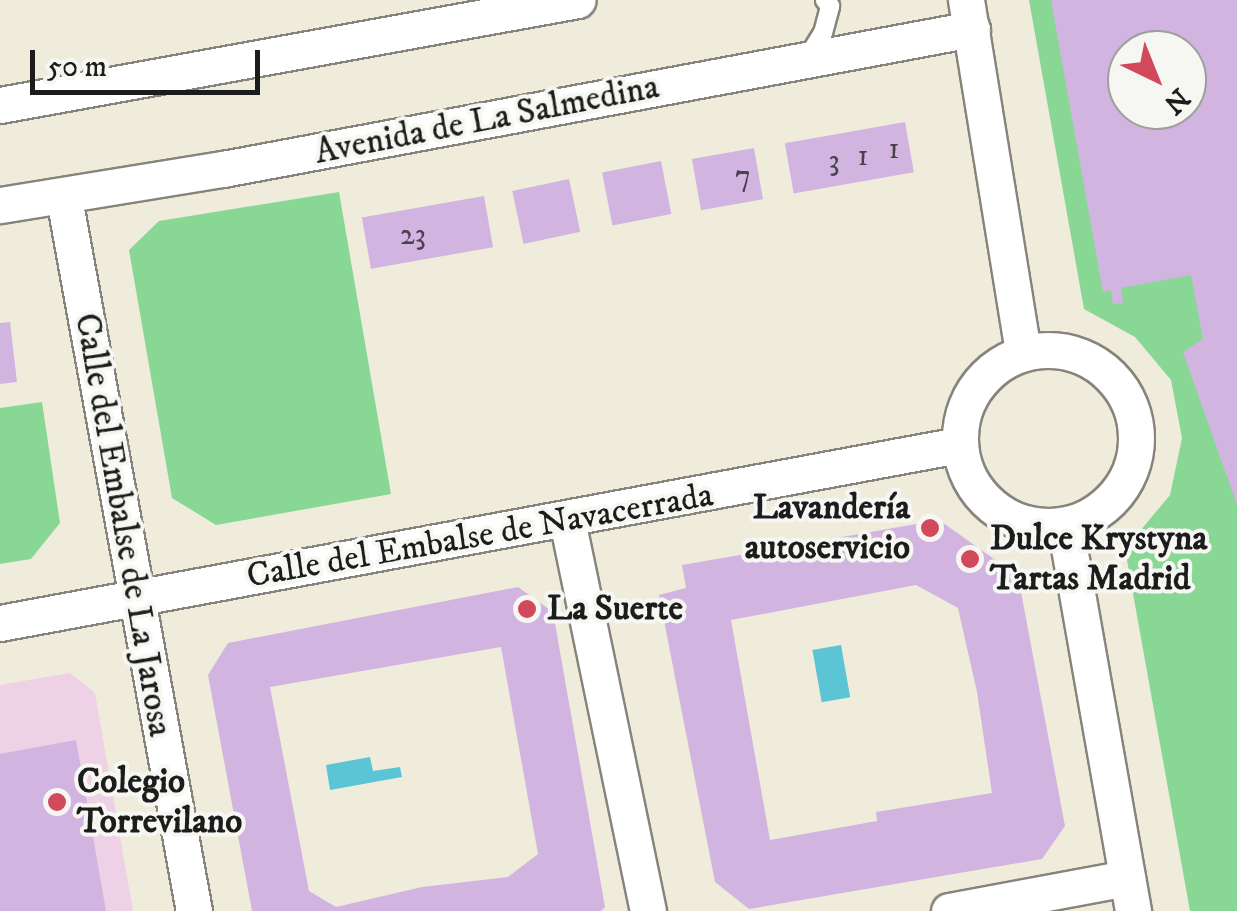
<!DOCTYPE html>
<html>
<head>
<meta charset="utf-8">
<style>
	body { margin:0 }
	#map { position:relative; width:1237px; height:911px; overflow:hidden; background:#f0ecdb; font-family:"IM FELL DW Pica",serif }
	div>[style] { position:absolute }
	[style*='--x'] { left:calc(var(--x)*1px); top:calc(var(--y)*1px); width:calc(var(--w)*1px); rotate:calc(var(--a)*1deg) }
	.built>* { inset:0; background:#eed0e7 }
	.green>* { inset:0; background:#89d795 }
	.water>* { inset:0; background:#5bc5d6; transform-origin:0 0 }
	.building>* { inset:0; background:#d2b4e1; transform-origin:0 0 }
	.roads { filter:drop-shadow(2px 0 #86847c) drop-shadow(-2px 0 #86847c) drop-shadow(0 2px #86847c) drop-shadow(0 -2px #86847c) }
	.service>* { height:18px; margin:-9px; padding:0 9px; transform-origin:9px; border-radius:9px; background:#fff }
	.minor>* { height:35px; margin:-17.5px; padding:0 17.5px; transform-origin:17.5px; border-radius:17.5px; background:#fff }
	.minor>.ring { margin:-17.5px; padding:0; box-sizing:content-box; background:none; border:35px solid #fff; border-radius:50% }
	.dots>* { width:28px; height:28px; translate:-50% -50%; box-sizing:border-box; border:5px solid #f6f6f2; border-radius:50% }
	span { translate:-50% -50%; white-space:nowrap; text-align:center; line-height:1.15; -webkit-text-stroke:8px #f6f6f2; paint-order:stroke }
	.number-label { font-size:30px; color:#4a424d }
	.number-label span { -webkit-text-stroke-width:0 }
	.street-label { font-size:35px; color:#1c1c1c }
	.poi-label { font-size:35px; color:#1c1c1c; font-weight:700 }
	.right { translate:-100% -50%; text-align:right }
	.left { translate:0 -50%; text-align:left }
	.north { position:absolute; left:1107px; top:30px; width:100px; height:100px; box-sizing:border-box; background:#f6f6f2; border:2px solid #9f9f9c; border-radius:50%; rotate:137deg; font-size:28px; font-weight:700; line-height:40px; text-align:center; color:#1c1c1c }
	.north::after { content:''; display:block; margin:auto; width:35px; height:45px; background:#d1495b; clip-path:polygon(50% 0,100% 100%,50% 72%,0 100%) }
	.scale { position:absolute; left:30px; top:50px; width:230px; height:45px; box-sizing:border-box; border:5px solid #1c1c1c; border-top:0; padding-left:12px; font-size:30px; line-height:35px; white-space:nowrap; color:#1c1c1c; -webkit-text-stroke:8px #f6f6f2; paint-order:stroke }
</style>
</head>
<body>
<div id="map">
	<div class="built">
		<i style="clip-path:polygon(70px 673px,95px 693px,133px 911px,0 911px,0 685px)"></i>
	</div>
	<div class="green">
		<i style="clip-path:polygon(evenodd,1029px 0,1237px 0,1237px 911px,1190px 911px,1125px 549px,1170px 495px,1182px 438px,1171px 380px,1135px 337px,1084px 309px,1029px 0,1127px 50px,1187px 50px,1187px 110px,1127px 110px,1127px 50px)"></i>
		<i style="clip-path:polygon(339px 192px,391px 494px,216px 525px,172px 498px,129px 250px,159px 221px)"></i>
		<i style="clip-path:polygon(42px 402px,60px 523px,31px 559px,0 564px,0 408px)"></i>
	</div>
	<div class="water">
		<i style="left:841px;top:645px;width:53px;height:29px;rotate:80deg"></i>
		<i style="clip-path:polygon(370px 757px,373px 771px,400px 767px,402px 777px,330px 790px,326px 765px)"></i>
	</div>
	<div class="building">
		<i style="clip-path:polygon(evenodd,1051px 0,1237px 0,1237px 505px,1183px 352px,1203px 339px,1191px 275px,1121px 288px,1123px 303px,1113px 304px,1111px 290px,1103px 292px,1051px 0,1127px 50px,1187px 50px,1187px 110px,1127px 110px,1127px 50px)"></i>
		<i style="left:905px;top:122px;width:51px;height:122px;rotate:80deg"></i>
		<i style="left:754px;top:148px;width:52px;height:63px;rotate:80deg"></i>
		<i style="left:661px;top:161px;width:54px;height:60px;rotate:79deg"></i>
		<i style="left:569px;top:179px;width:54px;height:58px;rotate:78deg"></i>
		<i style="left:484px;top:196px;width:52px;height:124px;rotate:80deg"></i>
		<i style="clip-path:polygon(10px 322px,17px 382px,0 384px,0 323px)"></i>
		<i style="clip-path:polygon(evenodd,939px 520px,1018px 576px,1065px 826px,1042px 859px,749px 909px,715px 882px,659px 595px,686px 588px,682px 565px,939px 520px,916px 585px,958px 608px,977px 692px,992px 793px,876px 812px,877px 821px,770px 840px,731px 620px,916px 585px)"></i>
		<i style="clip-path:polygon(evenodd,518px 587px,553px 612px,605px 907px,601px 911px,252px 911px,208px 675px,228px 643px,518px 587px,501px 647px,538px 854px,508px 877px,422px 887px,336px 907px,309px 891px,270px 687px,501px 647px)"></i>
		<i style="clip-path:polygon(76px 740px,106px 911px,0 911px,0 754px)"></i>
	</div>
	<div class="roads">
		<div class="service">
			<i style="--x:806;--y:60;--w:32;--a:-58"></i>
			<i style="--x:823;--y:33;--w:28;--a:-75"></i>
			<i style="--x:830;--y:6;--w:8;--a:-130"></i>
		</div>
		<div class="minor">
			<i style="--x:966;--y:0;--w:357;--a:80.8"></i>
			<i style="--x:0;--y:105;--w:587;--a:-10.3"></i>
			<i style="--x:64;--y:198;--w:725;--a:79.67"></i>
			<i style="--x:0;--y:205;--w:226;--a:-9.2"></i>
			<i style="--x:223;--y:169;--w:762;--a:-10.59"></i>
			<i class="ring" style="left:960px;top:350px;width:141px;height:141px"></i>
			<i style="--x:567;--y:520;--w:399;--a:78.3"></i>
			<i style="--x:1065;--y:525;--w:392;--a:80"></i>
			<i style="--x:0;--y:623;--w:975;--a:-10.52"></i>
			<i style="--x:949;--y:911;--w:181;--a:-10.5"></i>
		</div>
	</div>
	<div class="dots">
		<i style="left:930px;top:528px;background:#d1495b"></i>
		<i style="left:970px;top:559px;background:#d1495b"></i>
		<i style="left:527px;top:609px;background:#d1495b"></i>
		<i style="left:57px;top:802px;background:#d1495b"></i>
	</div>
	<div class="number-label">
		<span style="left:894px;top:150px">1</span>
		<span style="left:863px;top:157px">1</span>
		<span style="left:834px;top:162px">3</span>
		<span style="left:743px;top:177px">7</span>
		<span style="left:413px;top:236px">23</span>
	</div>
	<div class="street-label">
		<span style="left:487px;top:120px;rotate:-11deg">Avenida de La Salmedina</span>
		<span style="left:123px;top:525px;rotate:80deg">Calle del Embalse de La Jarosa</span>
		<span style="left:480px;top:536px;rotate:-10deg">Calle del Embalse de Navacerrada</span>
	</div>
	<div class="poi-label">
		<span class="right" style="left:910px;top:528px">Lavandería<br>autoservicio</span>
		<span class="left" style="left:990px;top:559px">Dulce Krystyna<br>Tartas Madrid</span>
		<span class="left" style="left:547px;top:609px">La Suerte</span>
		<span class="left" style="left:77px;top:802px">Colegio<br>Torrevilano</span>
	</div>
	<div class="north">N</div>
	<div class="scale">50 m</div>
</div>
</body>
</html>
